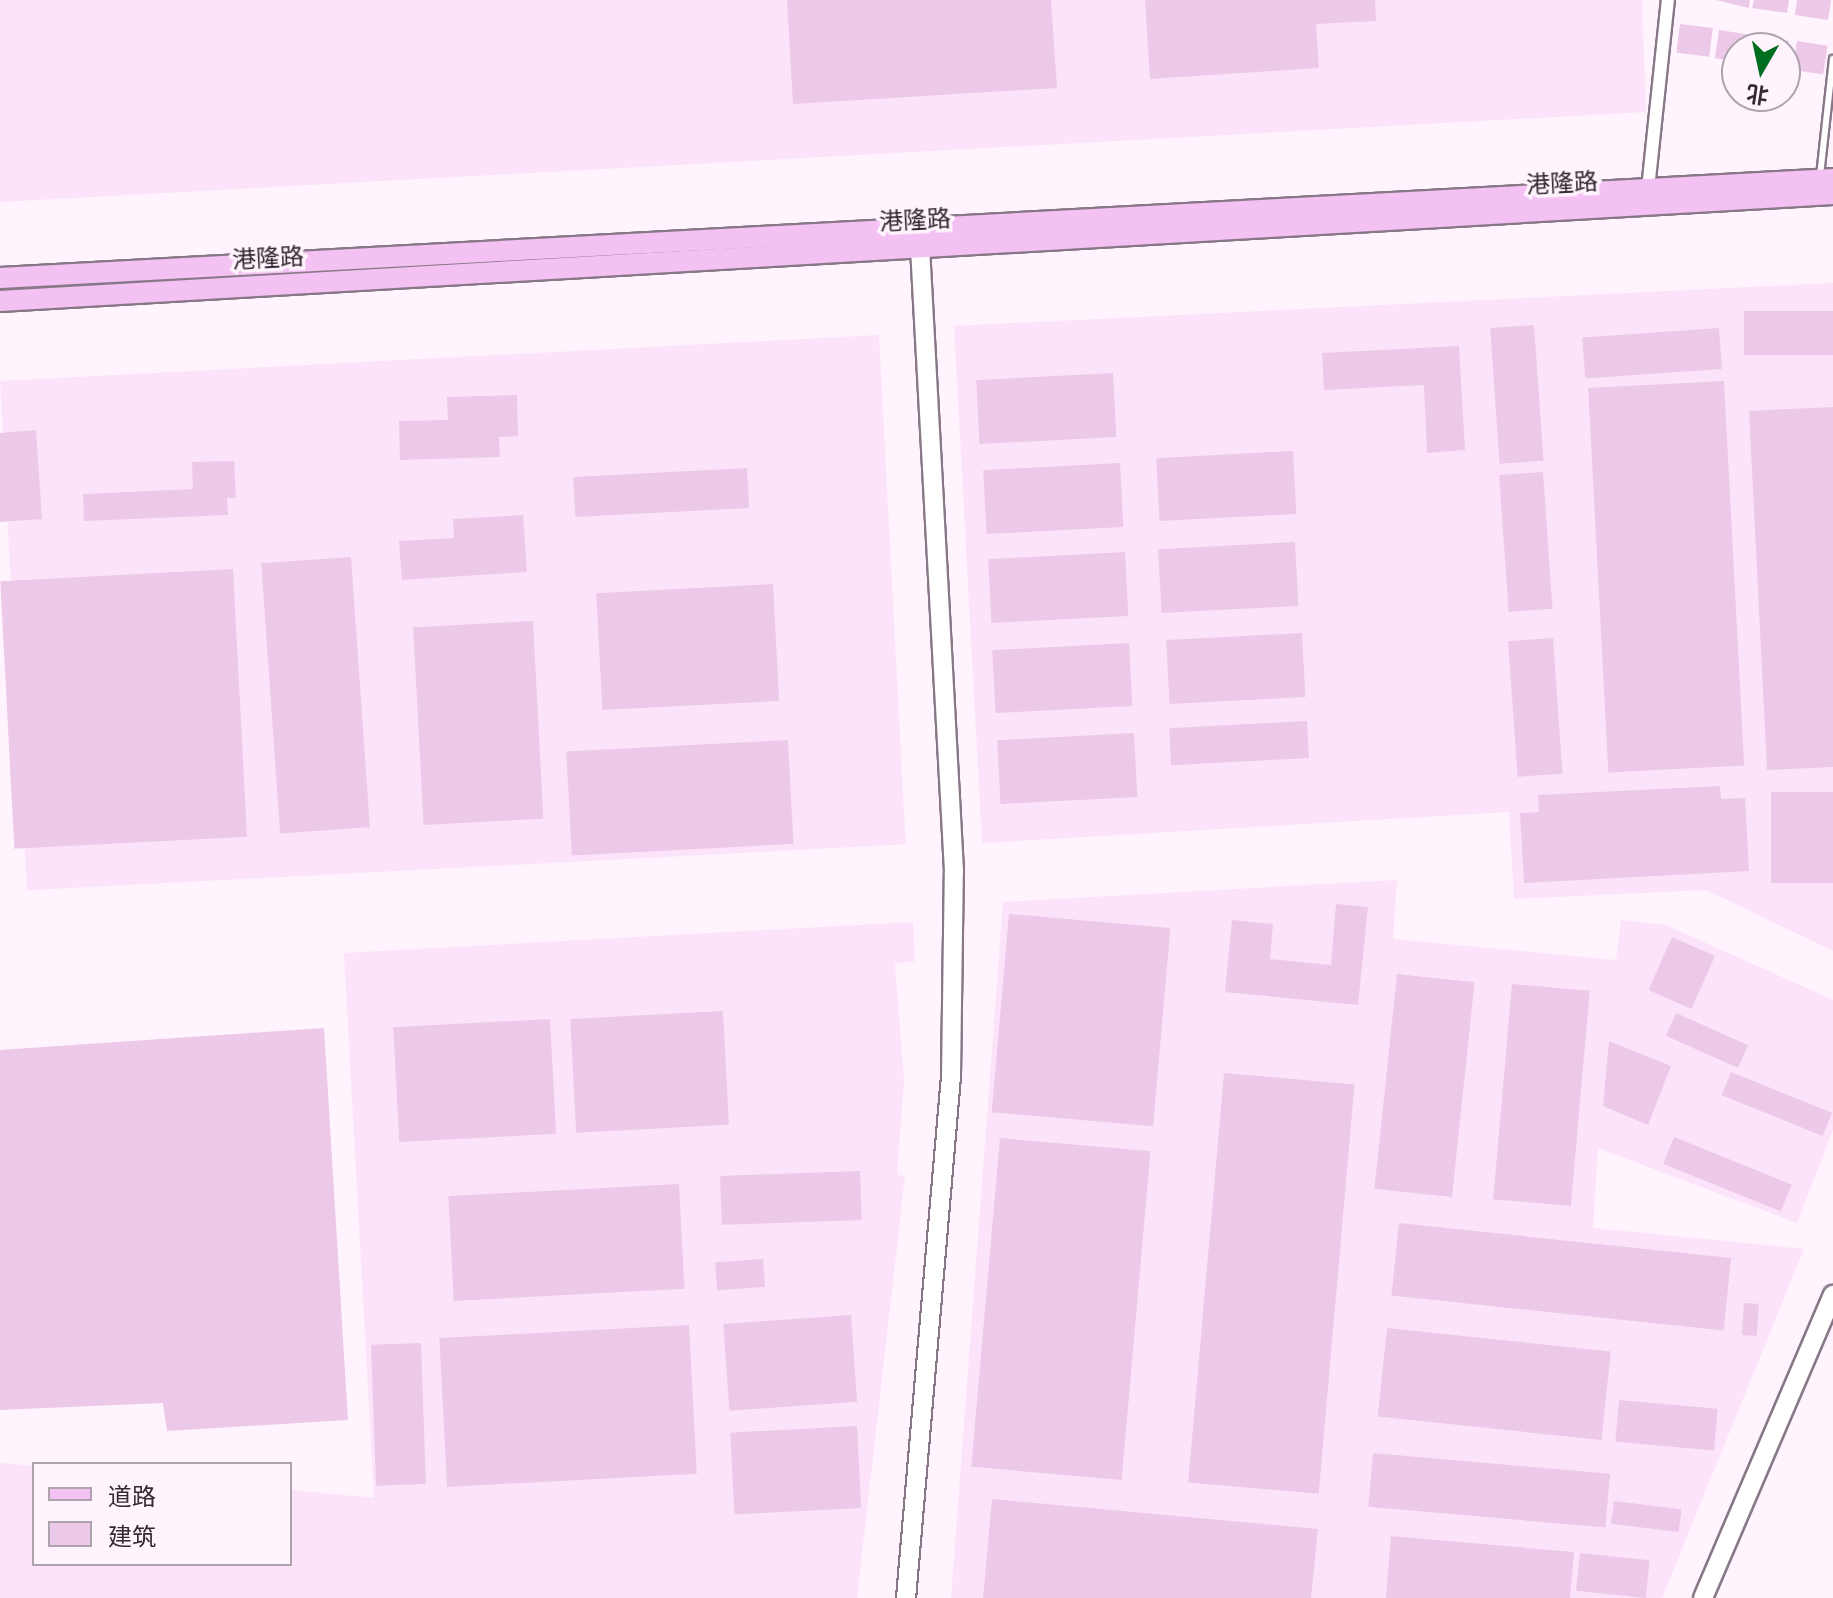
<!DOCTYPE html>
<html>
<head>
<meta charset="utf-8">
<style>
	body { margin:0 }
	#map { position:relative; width:1833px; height:1598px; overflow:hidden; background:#fff3fe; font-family:"Fira Sans","Noto Sans SC",sans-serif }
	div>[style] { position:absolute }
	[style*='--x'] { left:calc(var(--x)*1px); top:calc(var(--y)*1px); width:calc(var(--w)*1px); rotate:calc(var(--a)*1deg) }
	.built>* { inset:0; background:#fce3fa; transform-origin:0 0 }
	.building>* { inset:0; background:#ecc9e9; transform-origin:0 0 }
	.roads { filter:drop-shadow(2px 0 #887787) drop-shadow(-2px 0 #887787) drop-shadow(0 2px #887787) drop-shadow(0 -2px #887787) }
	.lane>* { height:6px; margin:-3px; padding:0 3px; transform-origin:3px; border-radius:3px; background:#fff }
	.street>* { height:12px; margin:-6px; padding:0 6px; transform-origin:6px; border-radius:6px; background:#fff }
	.secondary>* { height:18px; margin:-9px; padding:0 9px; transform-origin:9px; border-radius:9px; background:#fff }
	.primary>* { height:20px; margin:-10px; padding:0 10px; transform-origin:10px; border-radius:10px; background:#f4c2f2 }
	span { translate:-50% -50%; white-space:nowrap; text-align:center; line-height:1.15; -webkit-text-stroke:7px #fff3fe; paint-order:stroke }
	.street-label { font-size:24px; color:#322a31 }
	.legend { position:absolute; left:32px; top:1462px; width:260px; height:104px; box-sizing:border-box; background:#fff3fe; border:2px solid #ada3ac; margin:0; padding:10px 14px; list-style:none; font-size:24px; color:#322a31 }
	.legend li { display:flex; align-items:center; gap:16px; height:40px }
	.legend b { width:40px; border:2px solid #ada3ac }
	.north { position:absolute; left:1721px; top:32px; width:80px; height:80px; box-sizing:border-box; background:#fff3fe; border:2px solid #ada3ac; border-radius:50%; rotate:189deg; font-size:22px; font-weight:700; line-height:32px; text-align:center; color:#322a31 }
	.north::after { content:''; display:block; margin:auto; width:28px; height:36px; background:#006e1f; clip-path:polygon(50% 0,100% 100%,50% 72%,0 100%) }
</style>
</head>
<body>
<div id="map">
	<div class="built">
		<i style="clip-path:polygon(0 0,1642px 0,1646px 112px,0 202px)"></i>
		<i style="clip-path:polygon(1833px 283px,1833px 951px,1706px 890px,1514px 899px,1509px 812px,982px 843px,954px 326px)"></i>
		<i style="left:879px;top:335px;width:510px;height:880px;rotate:87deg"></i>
		<i style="clip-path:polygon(1397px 880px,1393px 939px,1616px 960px,1621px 920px,1666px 925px,1833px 1000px,1833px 1130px,1797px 1223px,1598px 1148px,1593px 1228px,1804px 1249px,1662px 1598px,951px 1598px,1003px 902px)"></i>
		<i style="clip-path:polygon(913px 922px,915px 961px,895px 964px,904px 1080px,897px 1175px,905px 1176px,857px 1598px,0 1598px,0 1463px,34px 1466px,34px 1564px,290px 1564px,290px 1490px,374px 1498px,344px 953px)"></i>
	</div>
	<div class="building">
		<i style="clip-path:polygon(787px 0,1051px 0,1057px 88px,793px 104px)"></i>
		<i style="clip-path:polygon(1145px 0,1375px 0,1376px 21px,1316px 24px,1319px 68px,1150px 79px)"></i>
		<i style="clip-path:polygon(1716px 0,1750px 0,1749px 8px)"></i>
		<i style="clip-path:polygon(1754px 0,1789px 0,1787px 13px,1752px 8px)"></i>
		<i style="clip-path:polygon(1797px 0,1831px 0,1828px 20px,1795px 15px)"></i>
		<i style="left:1680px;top:24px;width:33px;height:29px;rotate:7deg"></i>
		<i style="clip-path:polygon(1719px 30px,1752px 35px,1750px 48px,1737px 48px,1737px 62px,1715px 58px)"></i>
		<i style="clip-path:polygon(1756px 35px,1789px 41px,1787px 56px,1785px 48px,1754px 48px)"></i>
		<i style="left:1797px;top:41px;width:31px;height:29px;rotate:9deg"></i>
		<i style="left:1833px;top:311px;width:44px;height:89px;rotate:90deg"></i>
		<i style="left:1534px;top:325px;width:136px;height:44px;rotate:86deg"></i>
		<i style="left:1719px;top:328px;width:41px;height:137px;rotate:86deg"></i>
		<i style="clip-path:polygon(1459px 346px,1465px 450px,1427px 453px,1424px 385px,1324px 390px,1322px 353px)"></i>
		<i style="left:1113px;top:373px;width:64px;height:137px;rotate:87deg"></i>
		<i style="left:1724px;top:381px;width:385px;height:136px;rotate:87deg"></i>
		<i style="clip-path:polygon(517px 395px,518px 436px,499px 437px,500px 457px,400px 460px,399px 421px,448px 420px,447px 397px)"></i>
		<i style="clip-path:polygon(1833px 407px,1833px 767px,1767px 770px,1749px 411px)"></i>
		<i style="clip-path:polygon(36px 430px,42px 519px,0 522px,0 433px)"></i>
		<i style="left:1293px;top:451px;width:63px;height:137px;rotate:87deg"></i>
		<i style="clip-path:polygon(234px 461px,236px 498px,227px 498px,228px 515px,84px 521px,83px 494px,193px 489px,192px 462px)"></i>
		<i style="left:1120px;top:463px;width:64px;height:137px;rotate:87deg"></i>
		<i style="left:747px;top:468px;width:40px;height:174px;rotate:87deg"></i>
		<i style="left:1543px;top:472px;width:137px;height:44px;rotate:86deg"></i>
		<i style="clip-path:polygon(523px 515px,527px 572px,402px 580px,399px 541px,454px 538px,453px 519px)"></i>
		<i style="left:1295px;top:542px;width:64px;height:137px;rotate:87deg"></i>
		<i style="left:1125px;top:552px;width:64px;height:137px;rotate:87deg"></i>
		<i style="left:351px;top:557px;width:271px;height:90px;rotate:86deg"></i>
		<i style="left:233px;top:569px;width:268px;height:233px;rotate:87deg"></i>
		<i style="left:773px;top:584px;width:117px;height:177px;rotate:87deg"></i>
		<i style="left:533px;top:621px;width:198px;height:120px;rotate:87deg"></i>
		<i style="left:1302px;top:633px;width:64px;height:136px;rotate:87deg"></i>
		<i style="left:1553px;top:638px;width:136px;height:45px;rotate:86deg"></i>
		<i style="left:1129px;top:643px;width:63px;height:137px;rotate:87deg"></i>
		<i style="left:1307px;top:721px;width:37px;height:138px;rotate:87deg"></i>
		<i style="left:1134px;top:733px;width:64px;height:137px;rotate:87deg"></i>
		<i style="left:788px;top:740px;width:104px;height:222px;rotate:87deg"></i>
		<i style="clip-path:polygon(1720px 786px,1721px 799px,1745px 798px,1749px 871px,1524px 883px,1520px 813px,1539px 812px,1538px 795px)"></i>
		<i style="left:1833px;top:792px;width:91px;height:62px;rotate:90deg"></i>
		<i style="clip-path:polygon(1336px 904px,1368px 907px,1358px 1005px,1225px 992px,1232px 920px,1273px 924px,1270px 959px,1331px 965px)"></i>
		<i style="left:1009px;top:914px;width:162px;height:199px;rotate:5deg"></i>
		<i style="left:1672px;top:937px;width:47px;height:58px;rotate:24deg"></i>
		<i style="left:1397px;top:974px;width:78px;height:216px;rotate:6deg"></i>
		<i style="left:1512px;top:984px;width:78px;height:216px;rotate:5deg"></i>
		<i style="left:723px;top:1011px;width:114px;height:153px;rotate:87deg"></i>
		<i style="left:1676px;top:1013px;width:79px;height:25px;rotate:24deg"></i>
		<i style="left:550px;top:1019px;width:115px;height:157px;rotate:87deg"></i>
		<i style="clip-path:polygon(324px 1028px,348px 1420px,167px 1431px,163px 1403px,0 1410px,0 1050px)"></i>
		<i style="clip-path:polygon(1609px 1041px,1671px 1066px,1648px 1125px,1603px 1106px)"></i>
		<i style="left:1731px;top:1072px;width:109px;height:25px;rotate:22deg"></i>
		<i style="left:1224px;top:1073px;width:131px;height:411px;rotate:5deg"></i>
		<i style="left:1674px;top:1137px;width:127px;height:29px;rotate:22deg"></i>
		<i style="left:1000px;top:1138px;width:151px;height:330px;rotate:5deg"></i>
		<i style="left:860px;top:1171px;width:49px;height:140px;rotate:88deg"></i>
		<i style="left:679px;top:1184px;width:105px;height:231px;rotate:87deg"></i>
		<i style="left:1399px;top:1223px;width:334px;height:73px;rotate:6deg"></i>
		<i style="left:763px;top:1259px;width:28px;height:48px;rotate:86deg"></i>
		<i style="left:1744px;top:1303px;width:15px;height:32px;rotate:4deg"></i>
		<i style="left:851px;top:1315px;width:87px;height:128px;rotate:86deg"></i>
		<i style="left:689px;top:1325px;width:149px;height:250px;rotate:87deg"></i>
		<i style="left:1387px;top:1328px;width:225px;height:89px;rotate:6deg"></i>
		<i style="left:421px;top:1343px;width:141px;height:50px;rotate:88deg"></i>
		<i style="left:1619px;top:1400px;width:99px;height:42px;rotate:5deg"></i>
		<i style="left:857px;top:1426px;width:82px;height:127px;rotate:87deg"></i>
		<i style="left:1373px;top:1453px;width:238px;height:54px;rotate:5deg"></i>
		<i style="clip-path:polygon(992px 1499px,1318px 1529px,1311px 1598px,983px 1598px)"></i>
		<i style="left:1614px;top:1501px;width:68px;height:23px;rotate:7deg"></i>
		<i style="clip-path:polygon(1391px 1536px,1574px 1552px,1570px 1598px,1386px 1598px)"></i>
		<i style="left:1580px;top:1553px;width:70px;height:38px;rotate:6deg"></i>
	</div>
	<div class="roads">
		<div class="lane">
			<i style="--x:1820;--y:176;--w:118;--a:-83.7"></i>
		</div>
		<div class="street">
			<i style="--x:1648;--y:189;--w:190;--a:-84"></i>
		</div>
		<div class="secondary">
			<i style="--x:906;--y:1598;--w:524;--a:-85.07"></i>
			<i style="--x:951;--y:1076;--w:205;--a:-89.2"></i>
			<i style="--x:954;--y:871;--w:625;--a:-93.12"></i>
			<i style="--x:1703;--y:1598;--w:330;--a:-66.8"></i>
		</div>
		<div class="primary">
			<i style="--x:0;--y:278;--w:1836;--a:-3.09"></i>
			<i style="--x:0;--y:301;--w:1836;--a:-3.34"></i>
		</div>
	</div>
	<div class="street-label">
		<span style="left:1562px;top:184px;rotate:-3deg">港隆路</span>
		<span style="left:915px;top:221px;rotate:-3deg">港隆路</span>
		<span style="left:268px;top:259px;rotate:-3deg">港隆路</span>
	</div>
	<ul class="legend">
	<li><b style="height:10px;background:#f4c2f2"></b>道路</li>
	<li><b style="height:22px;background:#ecc9e9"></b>建筑</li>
	</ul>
	<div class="north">北</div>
</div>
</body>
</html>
